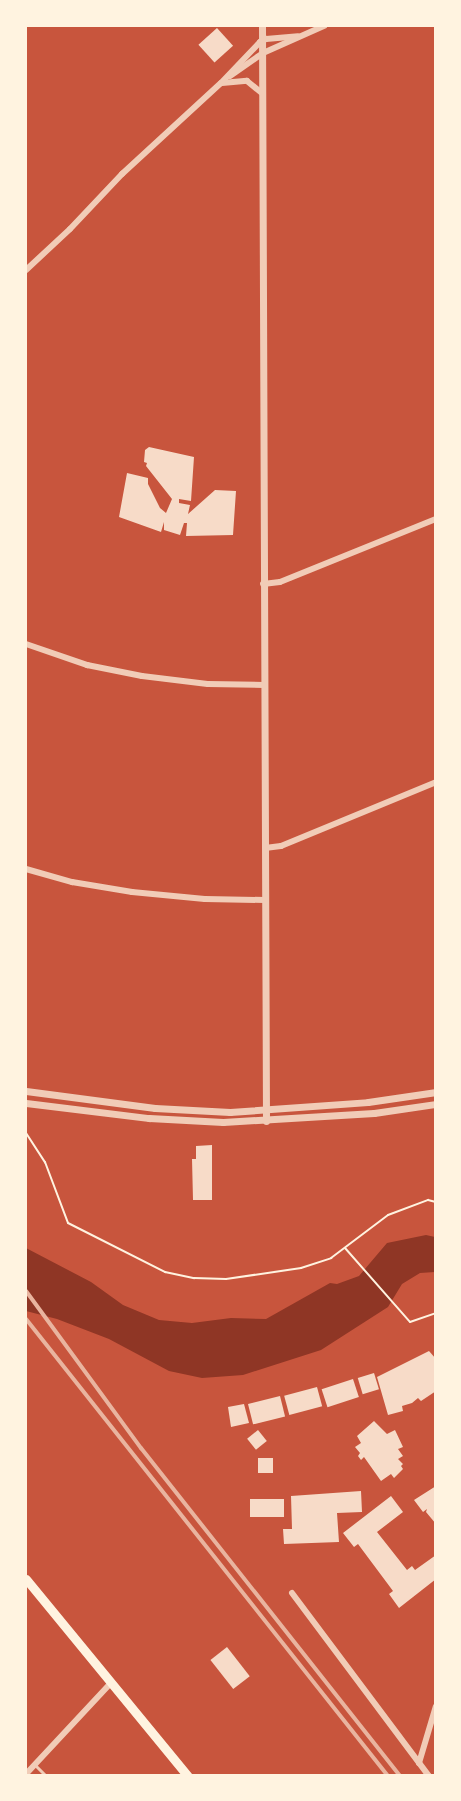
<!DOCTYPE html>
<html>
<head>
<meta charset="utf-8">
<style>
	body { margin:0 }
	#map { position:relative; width:461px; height:1801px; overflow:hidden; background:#c8553d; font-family:Lato,sans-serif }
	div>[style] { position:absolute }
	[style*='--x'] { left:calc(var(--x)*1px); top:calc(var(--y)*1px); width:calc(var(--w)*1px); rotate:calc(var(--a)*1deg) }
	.water>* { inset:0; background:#8f3625 }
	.building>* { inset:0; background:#f7dbc8; transform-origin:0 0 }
	.path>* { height:2px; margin:-1px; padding:0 1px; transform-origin:1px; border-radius:1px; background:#fff3e0 }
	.service>* { height:3px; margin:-1.5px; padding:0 1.5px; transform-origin:1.5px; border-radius:1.5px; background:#f1ccb7 }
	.minor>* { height:6px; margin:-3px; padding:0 3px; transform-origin:3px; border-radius:3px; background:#f1ccb7 }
	.tertiary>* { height:7px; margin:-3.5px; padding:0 3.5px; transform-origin:3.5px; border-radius:3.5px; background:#f1ccb7 }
	.trunk>* { height:9px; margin:-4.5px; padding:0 4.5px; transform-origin:4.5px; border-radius:4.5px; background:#fff3e0 }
	.rail>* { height:4px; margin:-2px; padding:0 2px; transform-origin:2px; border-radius:2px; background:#e9b49f }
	span { translate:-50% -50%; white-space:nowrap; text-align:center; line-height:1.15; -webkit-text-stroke:4.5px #fff3e0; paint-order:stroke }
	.frame { position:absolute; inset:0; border:27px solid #fff3e0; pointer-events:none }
</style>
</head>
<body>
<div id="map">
	<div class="water">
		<i style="clip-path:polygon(426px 1235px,435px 1237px,435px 1272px,420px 1273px,402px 1284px,388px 1307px,321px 1350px,243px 1375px,202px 1378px,169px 1371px,109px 1339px,57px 1319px,26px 1311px,26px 1248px,91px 1282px,123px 1305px,159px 1320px,192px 1323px,231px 1318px,266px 1319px,330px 1283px,337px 1284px,359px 1276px,387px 1243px)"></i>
	</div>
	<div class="building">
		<i style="left:217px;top:28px;width:24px;height:25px;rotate:48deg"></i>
		<i style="clip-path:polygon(149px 447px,194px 457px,191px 501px,179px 499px,179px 503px,190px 505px,188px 514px,215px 490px,236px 491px,233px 535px,186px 536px,187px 523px,184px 523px,180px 535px,164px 530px,164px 522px,161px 532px,119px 517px,127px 473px,148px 478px,148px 484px,160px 508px,166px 513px,172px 499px,146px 466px,147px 463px,144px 462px,145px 450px)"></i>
		<i style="clip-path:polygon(212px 1145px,212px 1200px,193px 1200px,192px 1159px,196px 1159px,196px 1146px)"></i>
		<i style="clip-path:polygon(429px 1351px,436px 1359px,436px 1391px,421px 1401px,418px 1398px,412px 1403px,402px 1406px,403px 1411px,388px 1415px,377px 1377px)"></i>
		<i style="left:374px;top:1373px;width:17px;height:17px;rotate:73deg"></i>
		<i style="left:353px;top:1379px;width:19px;height:33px;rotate:72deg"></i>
		<i style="left:317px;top:1387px;width:20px;height:34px;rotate:75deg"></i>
		<i style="left:280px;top:1396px;width:21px;height:33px;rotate:76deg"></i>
		<i style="clip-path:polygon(244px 1404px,249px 1423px,231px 1427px,228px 1407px)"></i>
		<i style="clip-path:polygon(374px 1421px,387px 1434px,395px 1430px,403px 1447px,398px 1449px,403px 1456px,398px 1459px,403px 1464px,401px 1466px,403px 1469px,394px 1478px,391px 1474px,381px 1481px,364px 1457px,361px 1460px,358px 1456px,360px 1453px,355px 1447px,361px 1443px,357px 1436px)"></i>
		<i style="left:258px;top:1430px;width:14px;height:14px;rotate:51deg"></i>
		<i style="left:258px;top:1458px;width:15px;height:15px"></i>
		<i style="clip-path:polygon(436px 1486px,436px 1524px,426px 1512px,427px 1509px,423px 1512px,414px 1500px)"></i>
		<i style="clip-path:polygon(361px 1491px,362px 1512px,337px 1513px,339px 1542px,284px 1544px,283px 1529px,292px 1529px,291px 1496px)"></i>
		<i style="clip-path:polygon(391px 1496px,403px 1512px,377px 1532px,407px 1570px,412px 1566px,415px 1570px,436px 1555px,436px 1579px,399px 1608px,389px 1594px,393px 1591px,358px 1544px,354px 1547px,343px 1533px)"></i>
		<i style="left:250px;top:1499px;width:34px;height:18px"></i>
		<i style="left:227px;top:1647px;width:37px;height:21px;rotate:52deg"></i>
	</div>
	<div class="path">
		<i style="--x:26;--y:1133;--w:35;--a:57"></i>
		<i style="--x:45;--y:1162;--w:65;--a:69.3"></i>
		<i style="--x:68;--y:1223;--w:109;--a:26.8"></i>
		<i style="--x:165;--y:1272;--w:30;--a:12"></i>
		<i style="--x:194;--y:1278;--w:32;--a:2"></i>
		<i style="--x:226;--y:1279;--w:76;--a:-8.3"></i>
		<i style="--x:301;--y:1268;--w:32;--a:-18"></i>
		<i style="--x:331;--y:1258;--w:71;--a:-37"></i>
		<i style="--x:388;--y:1215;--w:43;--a:-20.6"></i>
		<i style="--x:428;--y:1200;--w:8;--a:14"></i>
		<i style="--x:345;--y:1248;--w:98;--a:48.7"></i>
		<i style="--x:410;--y:1322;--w:28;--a:-19"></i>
	</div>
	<div class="service">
		<i style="--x:34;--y:1764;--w:17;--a:45"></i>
	</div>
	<div class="minor">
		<i style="--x:230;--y:76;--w:40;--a:-34.9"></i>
		<i style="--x:263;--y:53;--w:67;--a:-23.9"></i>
		<i style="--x:222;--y:83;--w:25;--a:-5"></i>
		<i style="--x:247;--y:81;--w:19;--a:39"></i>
		<i style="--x:26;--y:270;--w:60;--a:-43"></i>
		<i style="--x:70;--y:229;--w:76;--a:-46.6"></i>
		<i style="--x:122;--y:174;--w:134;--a:-42.6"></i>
		<i style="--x:221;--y:83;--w:57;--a:-46.4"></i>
		<i style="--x:260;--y:42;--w:7;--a:-27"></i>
		<i style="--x:266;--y:39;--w:32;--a:-5"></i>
		<i style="--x:263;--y:584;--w:17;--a:-7"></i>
		<i style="--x:280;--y:582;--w:168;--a:-22"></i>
		<i style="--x:26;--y:644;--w:65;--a:19"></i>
		<i style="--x:87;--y:665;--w:56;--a:11.3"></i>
		<i style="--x:142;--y:676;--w:66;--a:6.9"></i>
		<i style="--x:208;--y:684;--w:56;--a:1"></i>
		<i style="--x:265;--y:848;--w:16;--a:-7"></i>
		<i style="--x:281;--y:846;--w:168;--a:-22.4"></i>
		<i style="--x:26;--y:869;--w:48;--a:15.8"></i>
		<i style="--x:72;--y:882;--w:61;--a:9.5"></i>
		<i style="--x:132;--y:892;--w:73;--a:5.5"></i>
		<i style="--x:205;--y:899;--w:60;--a:1"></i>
		<i style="--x:292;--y:1593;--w:229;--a:53.2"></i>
		<i style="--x:419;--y:1763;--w:59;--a:-73.4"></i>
		<i style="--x:26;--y:1774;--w:123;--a:-47"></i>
	</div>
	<div class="tertiary">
		<i style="--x:262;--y:26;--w:1095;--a:89.79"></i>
		<i style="--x:26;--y:1091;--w:130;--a:7.5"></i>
		<i style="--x:155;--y:1108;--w:75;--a:3.1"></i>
		<i style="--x:230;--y:1112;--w:138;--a:-4.1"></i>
		<i style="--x:368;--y:1102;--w:69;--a:-8.4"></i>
		<i style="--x:26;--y:1103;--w:124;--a:7"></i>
		<i style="--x:149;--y:1118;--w:74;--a:3.1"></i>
		<i style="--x:223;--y:1122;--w:151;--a:-3.4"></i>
		<i style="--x:374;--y:1113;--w:63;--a:-8.3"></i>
	</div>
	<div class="trunk">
		<i style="--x:26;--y:1579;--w:255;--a:50.6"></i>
	</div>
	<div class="rail">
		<i style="--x:26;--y:1291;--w:195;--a:53.8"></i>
		<i style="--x:141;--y:1448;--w:418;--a:51.7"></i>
		<i style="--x:26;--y:1319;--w:583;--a:51.62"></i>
	</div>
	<div class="frame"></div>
</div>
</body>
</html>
